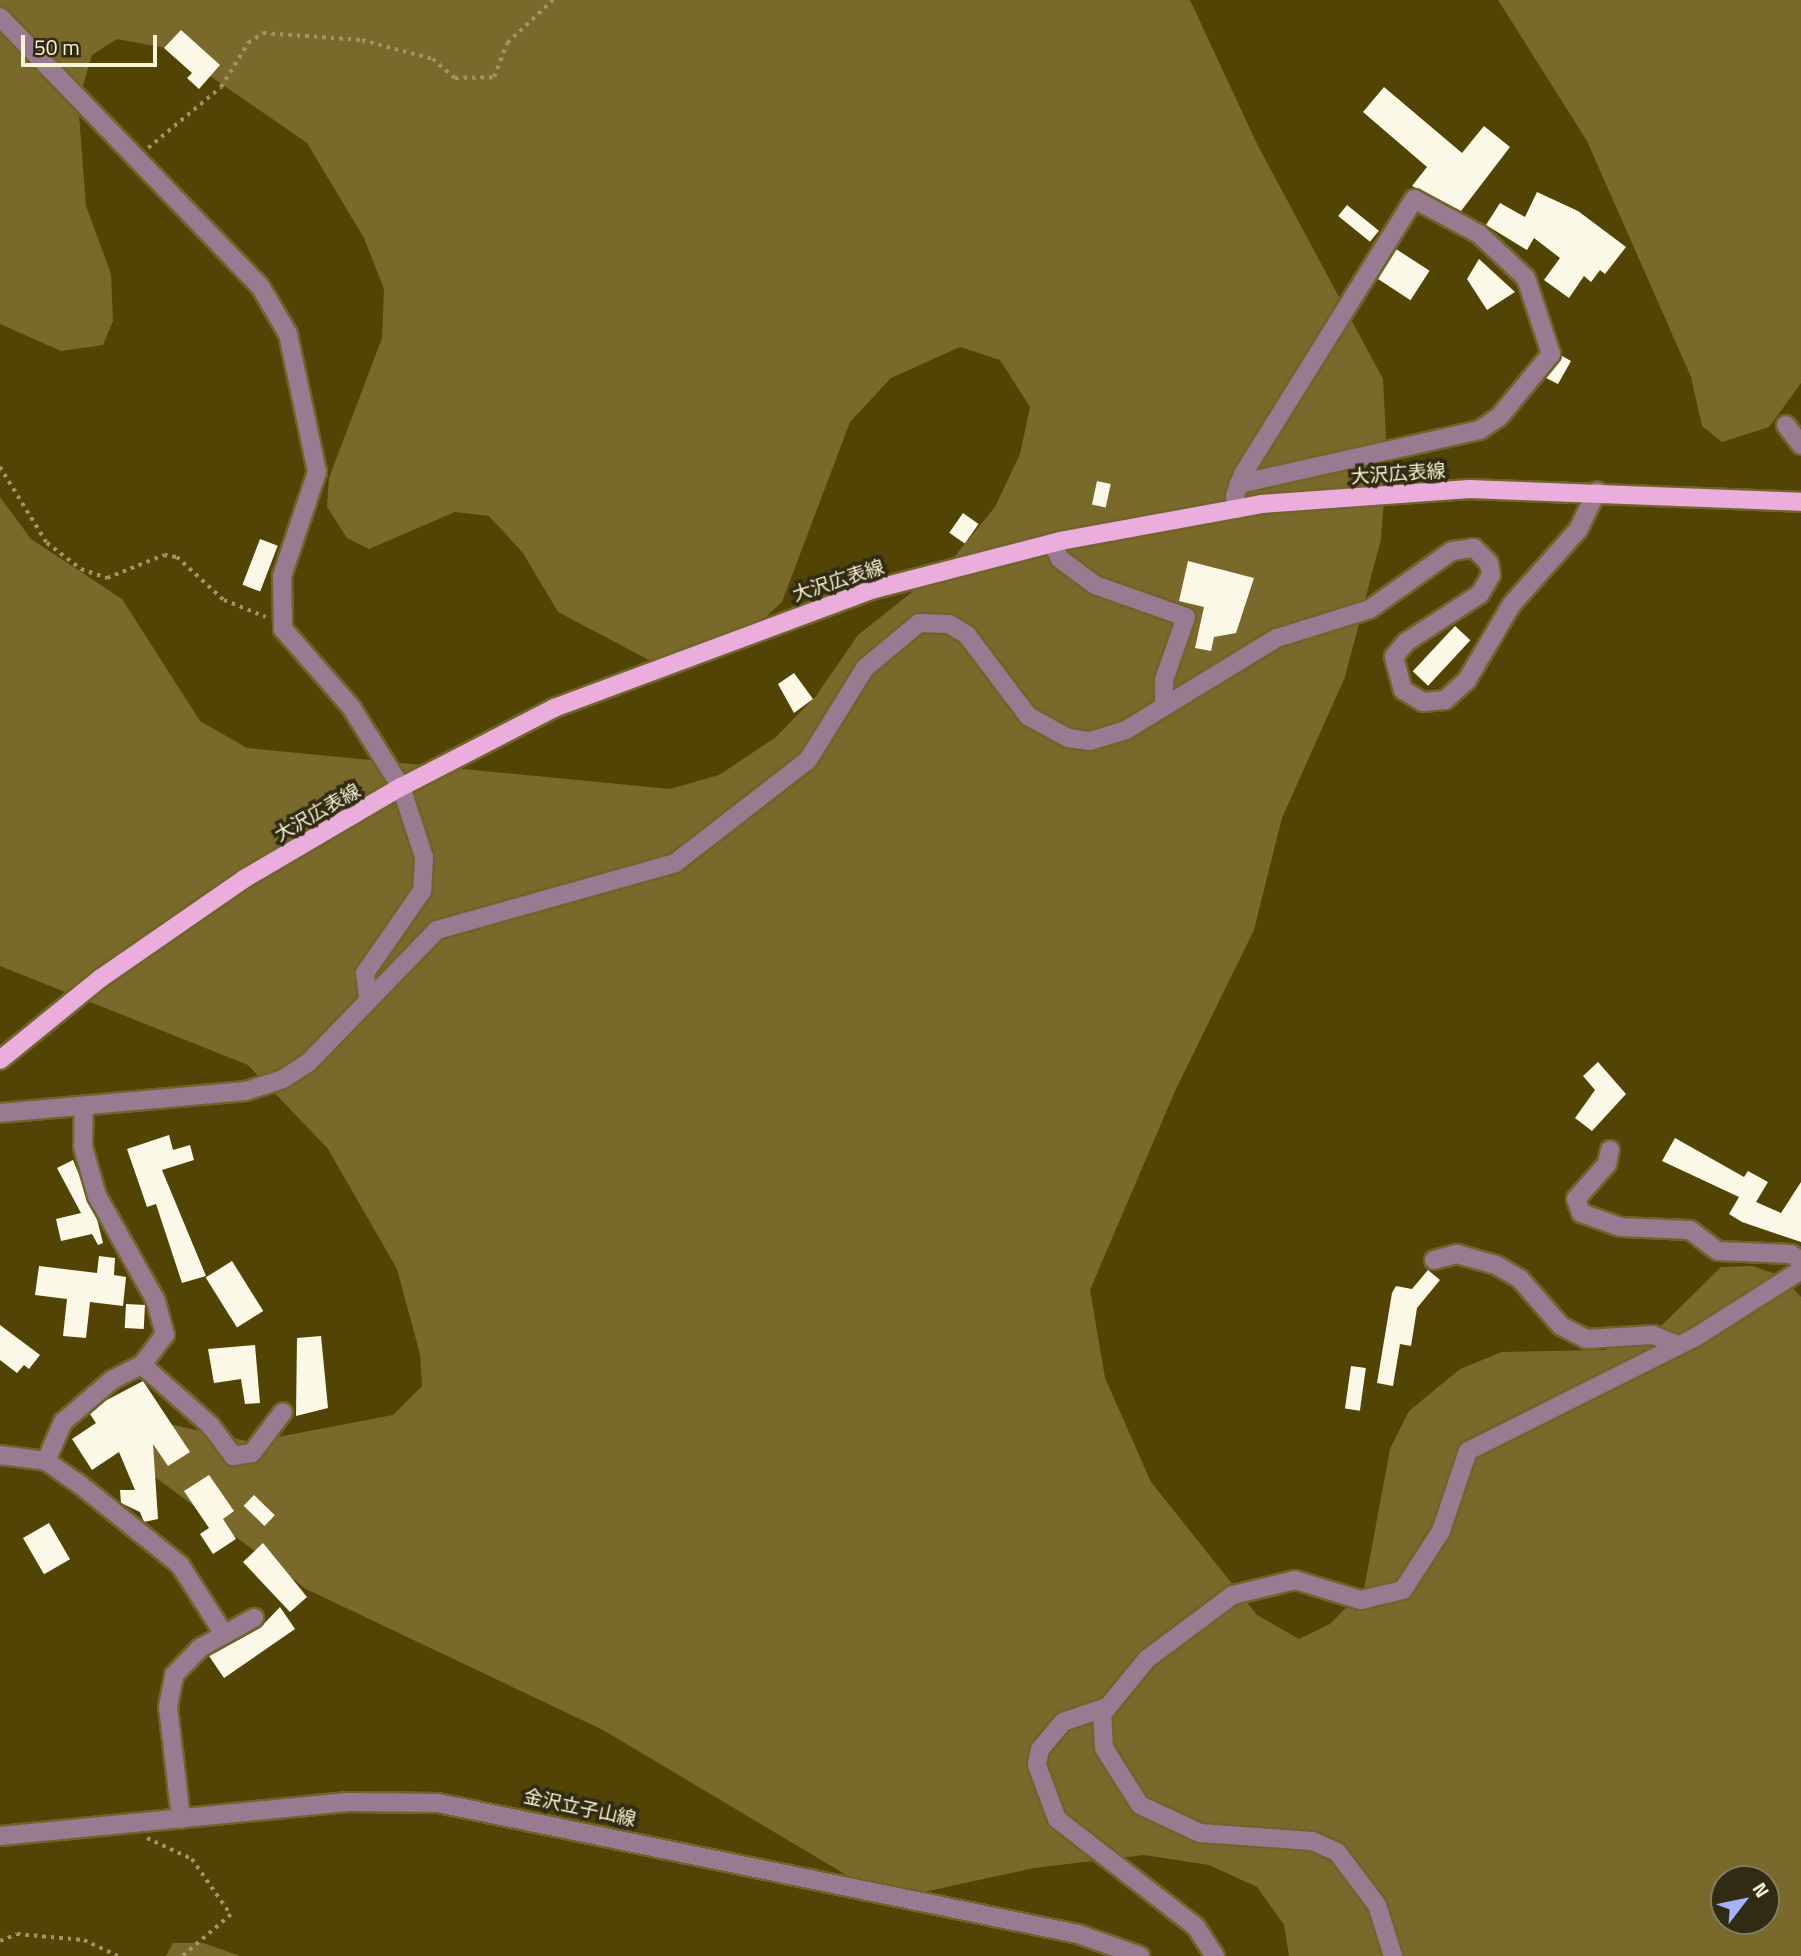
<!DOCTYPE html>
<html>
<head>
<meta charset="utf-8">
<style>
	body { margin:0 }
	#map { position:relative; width:1801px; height:1956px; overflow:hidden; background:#524405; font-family:"Titillium Web","Noto Sans JP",sans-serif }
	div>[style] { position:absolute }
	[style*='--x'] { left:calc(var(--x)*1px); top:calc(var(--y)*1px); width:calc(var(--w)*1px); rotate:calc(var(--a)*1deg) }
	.green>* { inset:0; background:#79692a }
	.building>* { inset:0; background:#fcf8e8; transform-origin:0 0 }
	.path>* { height:3.5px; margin-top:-1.75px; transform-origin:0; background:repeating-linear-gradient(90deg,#a09565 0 3.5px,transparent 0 8.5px) }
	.roads { filter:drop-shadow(2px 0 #70642b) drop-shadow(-2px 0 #70642b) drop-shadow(0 2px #70642b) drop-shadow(0 -2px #70642b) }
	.minor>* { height:18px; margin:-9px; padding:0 9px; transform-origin:9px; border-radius:9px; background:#997b91 }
	.major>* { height:18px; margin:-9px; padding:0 9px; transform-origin:9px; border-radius:9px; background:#ebaedc }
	span { translate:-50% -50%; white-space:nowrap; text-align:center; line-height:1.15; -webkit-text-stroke:7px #312b14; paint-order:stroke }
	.street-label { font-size:19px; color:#faf3d6 }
	.north { position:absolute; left:1710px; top:1865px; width:70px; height:70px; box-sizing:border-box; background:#312b14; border:2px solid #817b62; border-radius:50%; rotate:58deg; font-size:19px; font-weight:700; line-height:28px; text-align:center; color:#faf3d6 }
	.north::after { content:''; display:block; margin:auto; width:24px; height:32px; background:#a4b2fc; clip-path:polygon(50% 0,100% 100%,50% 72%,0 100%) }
	.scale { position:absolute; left:21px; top:35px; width:136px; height:32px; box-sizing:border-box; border:4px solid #faf3d6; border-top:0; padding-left:9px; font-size:21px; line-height:24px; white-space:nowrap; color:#faf3d6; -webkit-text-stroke:5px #312b14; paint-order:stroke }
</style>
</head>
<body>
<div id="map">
	<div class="green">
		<i style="clip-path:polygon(evenodd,0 0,1190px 0,1258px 146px,1383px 379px,1387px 458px,1381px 539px,1345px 677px,1282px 818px,1254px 930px,1176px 1089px,1090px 1290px,1105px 1378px,1151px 1482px,1257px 1615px,1299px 1639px,1330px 1624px,1364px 1589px,1390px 1449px,1409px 1411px,1460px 1369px,1502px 1352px,1605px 1350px,1660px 1327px,1721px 1267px,1752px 1266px,1782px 1276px,1801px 1297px,1801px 1956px,1289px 1956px,1284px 1925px,1257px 1887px,1209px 1865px,1144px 1855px,1034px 1868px,910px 1895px,853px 1879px,603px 1730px,306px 1589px,155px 1477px,132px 1447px,169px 1424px,251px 1442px,393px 1415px,422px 1386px,420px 1354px,397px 1269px,328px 1149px,248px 1065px,0 966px,0 497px,31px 539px,122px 599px,200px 721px,247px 748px,670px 789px,719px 775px,776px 737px,816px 696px,858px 635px,951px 561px,995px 507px,1020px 454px,1030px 407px,1000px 360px,960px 347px,891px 378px,850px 422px,782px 602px,742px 639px,697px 663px,649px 660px,558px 612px,523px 553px,489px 516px,455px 512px,369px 549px,347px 538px,327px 507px,329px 478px,382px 338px,384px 289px,364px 238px,307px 143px,171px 49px,117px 39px,92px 55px,78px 102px,86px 206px,111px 274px,113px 321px,103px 345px,61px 351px,0 324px,0 0,1724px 1879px,1766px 1879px,1766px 1921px,1724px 1921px,1724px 1879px)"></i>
		<i style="clip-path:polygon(1498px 0,1801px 0,1801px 383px,1769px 427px,1722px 442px,1702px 426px,1691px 377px,1587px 141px)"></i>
		<i style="clip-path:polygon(173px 1943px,203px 1943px,240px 1956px,166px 1956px)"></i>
	</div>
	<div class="building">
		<i style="clip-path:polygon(181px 30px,220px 65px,199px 89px,187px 78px,192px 73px,164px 48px)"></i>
		<i style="clip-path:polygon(1384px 87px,1462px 153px,1484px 126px,1510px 147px,1461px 211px,1412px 186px,1427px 167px,1363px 112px)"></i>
		<i style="clip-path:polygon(1537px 192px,1578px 211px,1626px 247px,1605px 274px,1600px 270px,1591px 282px,1584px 276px,1569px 298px,1544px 280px,1560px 258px,1534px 238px,1527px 250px,1486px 225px,1500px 203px,1525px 217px)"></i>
		<i style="left:1347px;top:205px;width:41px;height:14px;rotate:39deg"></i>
		<i style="left:1396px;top:249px;width:40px;height:35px;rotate:33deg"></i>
		<i style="clip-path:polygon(1479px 259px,1515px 292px,1487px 310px,1467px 279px)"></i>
		<i style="clip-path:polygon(1562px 356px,1571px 361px,1558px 384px,1546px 378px)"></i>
		<i style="left:1097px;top:481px;width:14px;height:24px;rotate:12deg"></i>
		<i style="left:963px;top:513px;width:19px;height:24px;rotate:35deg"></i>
		<i style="left:260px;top:539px;width:19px;height:49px;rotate:21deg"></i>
		<i style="clip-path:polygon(1188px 561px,1254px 578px,1236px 633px,1214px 637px,1211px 651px,1195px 648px,1204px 607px,1179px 601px)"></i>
		<i style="left:1455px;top:626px;width:21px;height:62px;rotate:43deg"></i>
		<i style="clip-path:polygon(794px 673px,813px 699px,794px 713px,778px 684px)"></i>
		<i style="clip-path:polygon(1598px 1062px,1626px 1094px,1592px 1131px,1575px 1118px,1595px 1090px,1583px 1076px)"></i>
		<i style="clip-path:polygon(169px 1135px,173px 1150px,190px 1145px,194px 1160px,162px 1170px,206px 1276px,182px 1283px,156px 1204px,147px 1207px,127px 1149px)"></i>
		<i style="clip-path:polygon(1675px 1138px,1744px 1177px,1748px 1171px,1768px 1182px,1756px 1202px,1781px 1213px,1801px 1182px,1801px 1242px,1742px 1222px,1729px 1214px,1739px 1197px,1662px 1161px)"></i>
		<i style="clip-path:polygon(73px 1160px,97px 1219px,103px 1243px,98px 1245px,92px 1234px,61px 1241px,56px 1219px,81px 1213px,57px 1168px)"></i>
		<i style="clip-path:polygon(99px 1256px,115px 1258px,114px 1275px,126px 1277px,123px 1306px,90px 1302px,86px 1338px,63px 1336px,67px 1299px,35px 1295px,39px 1266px,97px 1273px)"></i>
		<i style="left:232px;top:1261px;width:59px;height:31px;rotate:58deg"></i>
		<i style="clip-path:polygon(1428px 1270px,1440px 1280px,1417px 1308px,1411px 1346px,1400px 1344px,1393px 1386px,1377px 1383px,1392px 1293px,1396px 1286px,1412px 1289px)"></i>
		<i style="left:126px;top:1304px;width:19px;height:24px;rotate:3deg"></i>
		<i style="clip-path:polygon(0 1325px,40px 1355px,29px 1369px,24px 1365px,17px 1373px,0 1360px)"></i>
		<i style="clip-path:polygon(321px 1336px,328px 1408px,296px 1416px,297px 1338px)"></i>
		<i style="clip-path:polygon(255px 1345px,260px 1403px,245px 1404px,241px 1379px,214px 1383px,208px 1349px)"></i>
		<i style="left:1351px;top:1366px;width:15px;height:43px;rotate:8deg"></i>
		<i style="clip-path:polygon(143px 1381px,190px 1452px,168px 1466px,153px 1444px,158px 1519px,144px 1522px,140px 1512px,121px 1503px,120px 1490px,135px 1490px,119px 1452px,92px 1470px,72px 1439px,96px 1423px,90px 1414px,105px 1401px)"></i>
		<i style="clip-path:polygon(209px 1475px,234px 1511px,223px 1519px,236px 1539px,213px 1554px,200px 1534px,209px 1528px,184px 1491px)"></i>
		<i style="left:254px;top:1495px;width:29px;height:15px;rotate:44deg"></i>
		<i style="left:49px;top:1523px;width:42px;height:30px;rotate:60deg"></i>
		<i style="clip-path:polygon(263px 1543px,307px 1597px,290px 1612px,243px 1562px)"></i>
		<i style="clip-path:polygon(280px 1607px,295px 1629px,224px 1678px,209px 1656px,260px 1628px)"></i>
	</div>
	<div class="path">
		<i style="--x:148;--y:148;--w:95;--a:-39.9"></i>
		<i style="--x:221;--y:87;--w:52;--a:-58.5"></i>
		<i style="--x:248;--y:43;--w:18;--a:-34"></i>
		<i style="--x:263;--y:33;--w:99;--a:4"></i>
		<i style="--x:362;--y:40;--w:73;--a:15"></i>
		<i style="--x:433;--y:59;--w:29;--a:41"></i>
		<i style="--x:455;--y:78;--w:39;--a:-1"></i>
		<i style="--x:494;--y:77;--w:36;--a:-69"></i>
		<i style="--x:507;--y:43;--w:63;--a:-43.1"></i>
		<i style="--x:0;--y:467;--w:89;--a:58.3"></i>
		<i style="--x:47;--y:543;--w:43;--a:37.4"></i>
		<i style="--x:81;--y:569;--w:28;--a:19"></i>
		<i style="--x:107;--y:578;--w:61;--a:-22"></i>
		<i style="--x:164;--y:555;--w:13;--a:9"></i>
		<i style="--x:177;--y:557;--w:64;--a:42.5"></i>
		<i style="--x:224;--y:600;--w:45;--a:22"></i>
		<i style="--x:147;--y:1838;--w:50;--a:25"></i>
		<i style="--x:192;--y:1859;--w:68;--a:55.1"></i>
		<i style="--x:231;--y:1915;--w:63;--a:139.5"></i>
		<i style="--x:0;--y:1941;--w:18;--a:-22"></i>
		<i style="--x:17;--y:1934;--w:67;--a:5.1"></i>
		<i style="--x:84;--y:1940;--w:38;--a:25"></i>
	</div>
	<div class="roads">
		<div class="minor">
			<i style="--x:0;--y:17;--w:374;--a:46"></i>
			<i style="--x:260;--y:286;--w:56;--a:59.7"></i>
			<i style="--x:288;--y:334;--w:141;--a:78.1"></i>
			<i style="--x:317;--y:472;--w:110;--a:108.6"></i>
			<i style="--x:282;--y:576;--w:53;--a:88.9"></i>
			<i style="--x:283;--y:629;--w:103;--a:48.9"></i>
			<i style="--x:351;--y:707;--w:94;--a:58"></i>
			<i style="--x:401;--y:787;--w:74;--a:71.8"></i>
			<i style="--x:424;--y:857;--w:34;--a:93"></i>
			<i style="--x:422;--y:891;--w:100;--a:124.8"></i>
			<i style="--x:365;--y:973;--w:24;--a:83"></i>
			<i style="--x:1786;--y:425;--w:25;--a:53"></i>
			<i style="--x:1237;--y:509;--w:13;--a:-99"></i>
			<i style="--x:1235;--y:496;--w:13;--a:-72"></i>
			<i style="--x:1239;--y:484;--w:11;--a:-68"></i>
			<i style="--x:1243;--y:474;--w:324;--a:-58.1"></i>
			<i style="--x:1414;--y:199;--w:74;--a:28.3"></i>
			<i style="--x:1479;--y:234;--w:64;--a:43.1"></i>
			<i style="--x:1526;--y:278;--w:80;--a:71.8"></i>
			<i style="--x:1551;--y:354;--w:82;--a:129.5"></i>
			<i style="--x:1499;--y:417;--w:23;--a:146"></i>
			<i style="--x:1480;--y:430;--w:247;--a:167.4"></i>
			<i style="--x:1052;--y:543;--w:18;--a:63"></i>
			<i style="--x:1060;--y:559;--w:44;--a:36.6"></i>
			<i style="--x:1095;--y:585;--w:96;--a:19.4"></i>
			<i style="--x:1186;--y:617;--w:67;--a:109.2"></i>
			<i style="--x:1164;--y:680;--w:22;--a:90"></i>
			<i style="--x:0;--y:1113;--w:247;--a:-5.1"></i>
			<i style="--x:246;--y:1091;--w:39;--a:-18"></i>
			<i style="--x:283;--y:1079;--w:30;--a:-33"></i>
			<i style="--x:308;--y:1063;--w:185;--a:-45.9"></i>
			<i style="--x:437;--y:930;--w:247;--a:-15.7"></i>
			<i style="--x:675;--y:863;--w:168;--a:-37.8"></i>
			<i style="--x:808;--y:760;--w:108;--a:-58.2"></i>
			<i style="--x:865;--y:668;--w:70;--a:-39.8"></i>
			<i style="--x:919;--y:623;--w:30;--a:2"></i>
			<i style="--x:949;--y:624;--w:21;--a:31"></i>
			<i style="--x:967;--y:635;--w:101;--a:53"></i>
			<i style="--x:1028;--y:716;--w:46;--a:28.8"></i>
			<i style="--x:1068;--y:738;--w:22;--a:8"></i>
			<i style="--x:1090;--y:741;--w:38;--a:-17"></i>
			<i style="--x:1126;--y:730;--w:177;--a:-31.4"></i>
			<i style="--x:1277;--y:638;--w:97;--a:-17.3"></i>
			<i style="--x:1370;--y:609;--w:100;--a:-35.3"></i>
			<i style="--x:1452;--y:551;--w:22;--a:-8"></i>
			<i style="--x:1474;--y:548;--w:21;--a:45"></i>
			<i style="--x:1489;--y:563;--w:12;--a:81"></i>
			<i style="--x:1491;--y:575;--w:22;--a:120"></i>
			<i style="--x:1480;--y:594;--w:88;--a:147"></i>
			<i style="--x:1406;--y:642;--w:19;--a:129"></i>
			<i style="--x:1394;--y:657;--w:34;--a:75"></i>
			<i style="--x:1403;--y:690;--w:23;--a:31"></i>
			<i style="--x:1423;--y:702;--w:22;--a:-5"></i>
			<i style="--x:1445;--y:700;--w:30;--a:-42"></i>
			<i style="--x:1467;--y:680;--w:88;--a:-59.4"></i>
			<i style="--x:1512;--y:604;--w:99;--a:-48.3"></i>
			<i style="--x:1578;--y:530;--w:43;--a:-64"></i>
			<i style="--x:1610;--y:1150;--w:14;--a:102"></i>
			<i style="--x:1607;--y:1164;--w:47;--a:131.5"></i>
			<i style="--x:1576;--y:1199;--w:15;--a:70"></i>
			<i style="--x:1581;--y:1213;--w:41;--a:19.7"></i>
			<i style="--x:1620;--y:1227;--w:70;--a:2.5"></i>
			<i style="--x:1690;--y:1230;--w:35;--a:37"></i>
			<i style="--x:1718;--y:1251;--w:73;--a:2.4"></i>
			<i style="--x:1791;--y:1254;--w:12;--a:35"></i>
			<i style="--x:1434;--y:1260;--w:24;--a:-15"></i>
			<i style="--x:1457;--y:1254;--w:41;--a:15.8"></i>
			<i style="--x:1496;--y:1265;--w:28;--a:30"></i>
			<i style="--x:1520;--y:1279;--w:62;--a:48.9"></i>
			<i style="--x:1561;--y:1326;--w:28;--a:27"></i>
			<i style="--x:1586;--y:1339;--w:67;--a:-3.4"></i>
			<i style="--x:1653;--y:1335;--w:27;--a:22"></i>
			<i style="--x:142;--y:1365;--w:91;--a:41.4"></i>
			<i style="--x:210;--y:1425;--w:39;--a:53"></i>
			<i style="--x:233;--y:1456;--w:19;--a:-9"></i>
			<i style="--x:252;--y:1453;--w:51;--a:-52.9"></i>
			<i style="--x:0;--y:1455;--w:46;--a:7.4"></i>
			<i style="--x:46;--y:1461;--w:39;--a:35"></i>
			<i style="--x:78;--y:1483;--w:131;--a:38.8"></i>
			<i style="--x:180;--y:1565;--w:82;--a:57.5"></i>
			<i style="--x:46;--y:1461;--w:43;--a:-66.4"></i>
			<i style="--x:63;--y:1422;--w:65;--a:-40.6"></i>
			<i style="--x:112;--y:1380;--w:34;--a:-27"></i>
			<i style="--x:142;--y:1365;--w:38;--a:-53"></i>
			<i style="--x:165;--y:1335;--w:35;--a:-105"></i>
			<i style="--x:156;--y:1301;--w:120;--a:-119.3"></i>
			<i style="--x:97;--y:1196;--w:51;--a:-105.9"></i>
			<i style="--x:83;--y:1147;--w:39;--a:-89"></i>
			<i style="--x:1107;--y:1707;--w:46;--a:161.2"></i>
			<i style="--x:1063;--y:1722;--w:35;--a:130"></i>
			<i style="--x:1040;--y:1749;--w:16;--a:101"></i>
			<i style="--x:1037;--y:1765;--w:58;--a:69.7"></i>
			<i style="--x:1057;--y:1819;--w:176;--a:37.8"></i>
			<i style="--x:1196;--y:1927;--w:35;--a:57"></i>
			<i style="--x:181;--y:1819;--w:113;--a:-96.6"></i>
			<i style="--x:168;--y:1707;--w:33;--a:-79"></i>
			<i style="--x:174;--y:1675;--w:37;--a:-46"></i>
			<i style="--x:200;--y:1648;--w:62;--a:-29.1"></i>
			<i style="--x:0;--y:1836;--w:349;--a:-5.6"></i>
			<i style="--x:347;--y:1802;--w:91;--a:0.6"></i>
			<i style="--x:438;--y:1803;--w:653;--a:11.57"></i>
			<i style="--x:1078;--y:1934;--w:66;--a:19.5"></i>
			<i style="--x:1393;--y:1956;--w:53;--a:-107.4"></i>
			<i style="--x:1377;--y:1905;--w:66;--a:-127"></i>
			<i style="--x:1337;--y:1852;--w:27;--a:-156"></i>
			<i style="--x:1312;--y:1841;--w:112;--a:-175.9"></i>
			<i style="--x:1200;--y:1833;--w:66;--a:-155"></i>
			<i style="--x:1140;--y:1805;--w:67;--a:-122.3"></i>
			<i style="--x:1104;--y:1748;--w:34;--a:-93"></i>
			<i style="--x:1102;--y:1714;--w:71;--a:-50.7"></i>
			<i style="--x:1147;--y:1659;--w:107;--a:-36.7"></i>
			<i style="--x:1233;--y:1595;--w:64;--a:-13.6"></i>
			<i style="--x:1295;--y:1580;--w:69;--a:16.9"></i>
			<i style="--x:1361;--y:1600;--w:43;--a:-13.4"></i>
			<i style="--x:1403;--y:1590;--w:70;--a:-57.2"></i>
			<i style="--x:1441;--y:1531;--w:84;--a:-71.4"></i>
			<i style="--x:1468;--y:1451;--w:253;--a:-26.6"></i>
			<i style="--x:1694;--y:1338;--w:127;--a:-32.4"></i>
		</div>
		<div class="major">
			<i style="--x:0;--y:1060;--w:130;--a:-39.1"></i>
			<i style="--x:101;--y:978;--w:174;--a:-34.7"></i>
			<i style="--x:244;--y:879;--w:182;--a:-30.4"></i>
			<i style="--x:401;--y:787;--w:172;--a:-27.3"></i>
			<i style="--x:554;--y:708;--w:338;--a:-20.4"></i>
			<i style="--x:871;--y:590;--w:195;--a:-14.5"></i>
			<i style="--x:1060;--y:541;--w:204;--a:-10.4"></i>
			<i style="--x:1261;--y:504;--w:209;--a:-4.1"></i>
			<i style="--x:1469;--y:489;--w:332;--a:2.2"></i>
		</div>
	</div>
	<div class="street-label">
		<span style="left:1398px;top:473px;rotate:-4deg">大沢広表線</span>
		<span style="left:838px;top:580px;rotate:-18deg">大沢広表線</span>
		<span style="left:317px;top:812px;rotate:-30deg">大沢広表線</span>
		<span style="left:580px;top:1807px;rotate:12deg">金沢立子山線</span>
	</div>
	<div class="north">N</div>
	<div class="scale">50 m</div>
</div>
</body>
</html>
